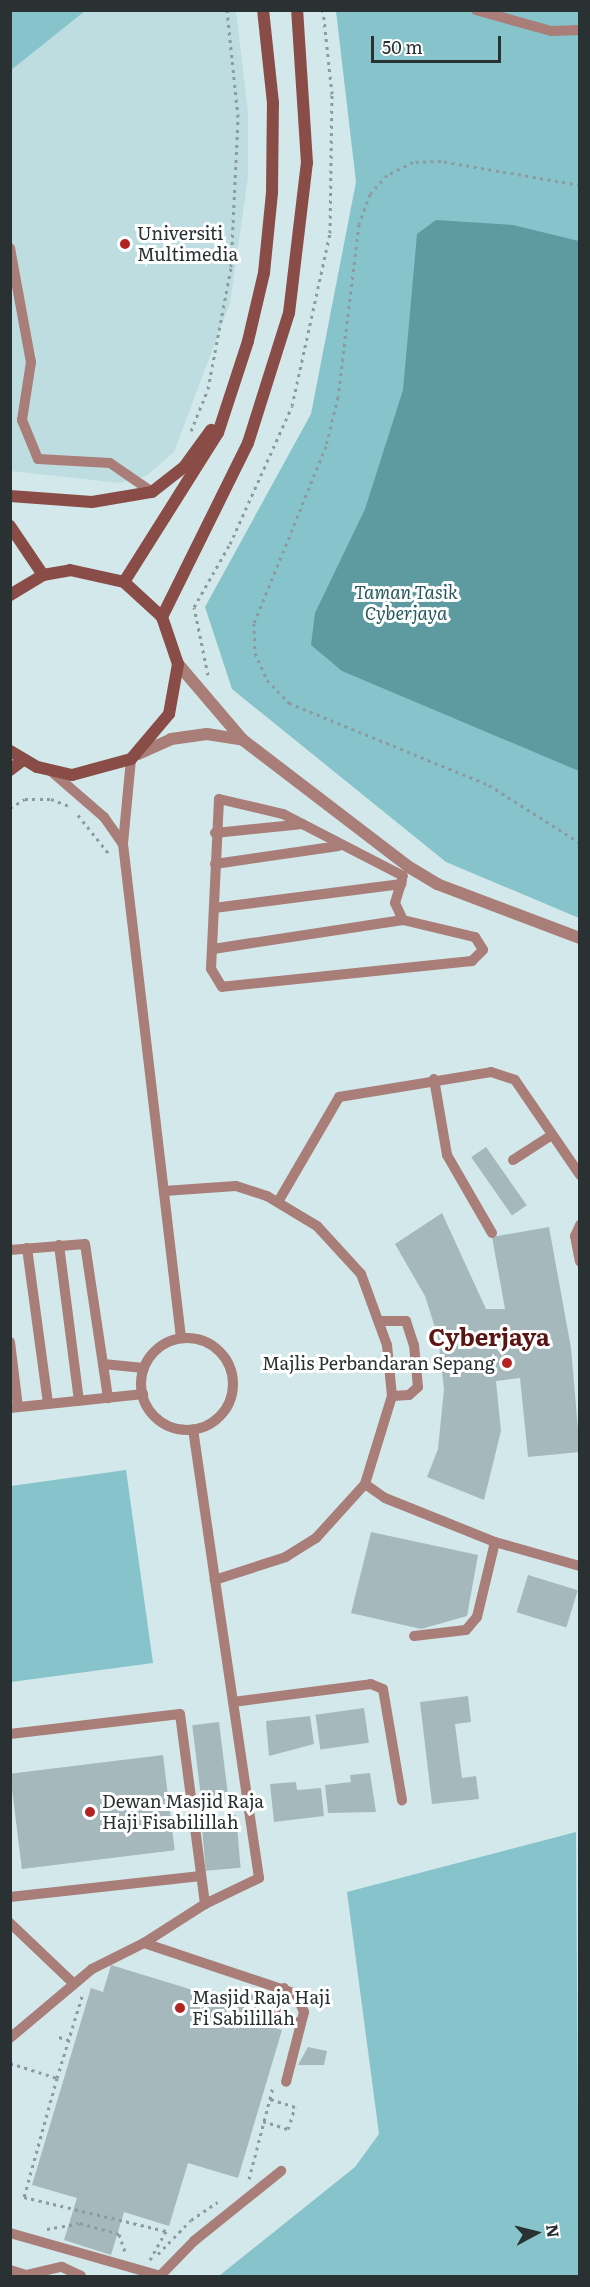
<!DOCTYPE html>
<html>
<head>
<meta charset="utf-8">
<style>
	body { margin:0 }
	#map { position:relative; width:590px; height:2287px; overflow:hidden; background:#d2e8ea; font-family:Literata,serif }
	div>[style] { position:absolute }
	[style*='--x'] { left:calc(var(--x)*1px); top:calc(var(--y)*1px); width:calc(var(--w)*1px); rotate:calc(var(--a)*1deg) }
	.built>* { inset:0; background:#bedde0 }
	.green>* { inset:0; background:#86c3ca }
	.water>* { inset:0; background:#5e9ba1 }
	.building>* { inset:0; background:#a5b9bc; transform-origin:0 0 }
	.path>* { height:3px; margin-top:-1.5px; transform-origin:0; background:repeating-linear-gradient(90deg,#8c9c9e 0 3px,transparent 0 7.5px) }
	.lane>* { height:10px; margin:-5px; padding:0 5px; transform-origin:5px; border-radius:5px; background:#a97d78 }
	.lane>.ring { margin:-5px; padding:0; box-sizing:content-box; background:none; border:10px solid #a97d78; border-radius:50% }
	.street>* { height:12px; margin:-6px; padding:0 6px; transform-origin:6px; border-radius:6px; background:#a97d78 }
	.secondary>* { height:12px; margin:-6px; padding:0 6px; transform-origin:6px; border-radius:6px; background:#894c46 }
	.dots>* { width:16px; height:16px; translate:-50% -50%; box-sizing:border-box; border:3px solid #fff; border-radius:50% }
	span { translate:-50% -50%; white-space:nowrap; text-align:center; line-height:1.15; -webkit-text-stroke:6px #fff; paint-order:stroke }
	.poi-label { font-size:18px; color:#293132 }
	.left { translate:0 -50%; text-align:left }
	.right { translate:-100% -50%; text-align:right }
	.park-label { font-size:18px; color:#24595e; font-style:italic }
	.district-label { font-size:24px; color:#591512; font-weight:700 }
	.frame { position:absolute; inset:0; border:12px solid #293132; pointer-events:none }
	.north { position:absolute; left:506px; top:2203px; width:60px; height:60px; -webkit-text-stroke:4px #fff; paint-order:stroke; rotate:83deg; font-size:16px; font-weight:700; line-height:24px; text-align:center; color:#293132 }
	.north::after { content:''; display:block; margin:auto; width:21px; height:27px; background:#293132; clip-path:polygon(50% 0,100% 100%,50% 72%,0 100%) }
	.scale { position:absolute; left:371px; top:36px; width:130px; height:27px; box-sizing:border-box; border:3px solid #293132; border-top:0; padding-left:8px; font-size:18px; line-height:21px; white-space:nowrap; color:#293132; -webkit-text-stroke:4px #fff; paint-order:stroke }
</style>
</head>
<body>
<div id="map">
	<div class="built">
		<i style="clip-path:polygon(10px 11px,236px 11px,248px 112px,248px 177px,230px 303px,174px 452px,146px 476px,121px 483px,11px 471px)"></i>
	</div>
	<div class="green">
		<i style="clip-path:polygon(11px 10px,85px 10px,85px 11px,11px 70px)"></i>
		<i style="clip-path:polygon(336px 11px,579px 11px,579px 918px,446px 862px,232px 689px,205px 607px,311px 414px,356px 182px)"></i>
		<i style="clip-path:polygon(126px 1470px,153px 1663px,11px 1682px,11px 1486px)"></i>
		<i style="clip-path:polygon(576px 1832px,579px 2276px,219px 2276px,355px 2167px,379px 2134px,347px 1892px)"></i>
	</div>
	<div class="water">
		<i style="clip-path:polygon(436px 220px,513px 225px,579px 241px,579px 771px,342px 671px,311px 645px,315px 613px,365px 509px,403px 390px,417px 234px)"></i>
	</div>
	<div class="building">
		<i style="left:486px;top:1147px;width:71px;height:18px;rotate:55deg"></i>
		<i style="clip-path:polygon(442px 1213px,486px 1309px,505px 1309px,492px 1237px,549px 1227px,571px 1348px,580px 1452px,528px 1457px,520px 1378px,496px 1381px,501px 1431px,484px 1500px,427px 1477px,438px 1449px,444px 1389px,438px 1337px,425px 1296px,395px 1244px)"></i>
		<i style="clip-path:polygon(371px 1532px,478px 1555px,467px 1616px,421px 1629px,351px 1613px)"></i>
		<i style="left:528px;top:1575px;width:52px;height:39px;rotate:17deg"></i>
		<i style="clip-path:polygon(468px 1696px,471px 1722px,455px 1724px,462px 1778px,476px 1776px,479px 1799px,432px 1804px,420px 1702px)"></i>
		<i style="left:364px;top:1708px;width:35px;height:49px;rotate:82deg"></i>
		<i style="clip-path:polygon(310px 1716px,314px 1744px,269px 1756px,266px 1721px)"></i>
		<i style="left:219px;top:1722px;width:77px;height:27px;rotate:83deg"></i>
		<i style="left:163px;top:1755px;width:96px;height:154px;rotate:83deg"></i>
		<i style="clip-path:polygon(370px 1773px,376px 1812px,328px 1813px,325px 1785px,351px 1782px,350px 1775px)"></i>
		<i style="clip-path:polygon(296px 1782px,297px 1790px,321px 1788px,324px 1816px,274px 1822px,270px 1784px)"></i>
		<i style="left:236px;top:1815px;width:53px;height:35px;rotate:85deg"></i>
		<i style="clip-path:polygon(111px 1965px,245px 2006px,250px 1992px,266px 1997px,258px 2023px,282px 2030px,238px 2178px,188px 2163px,169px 2226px,124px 2212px,111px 2255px,64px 2240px,77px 2198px,32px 2185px,91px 1988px,103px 1992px)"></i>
		<i style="clip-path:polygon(308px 2047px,327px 2051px,324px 2065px,298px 2065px)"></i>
	</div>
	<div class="path">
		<i style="--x:580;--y:185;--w:141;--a:-170.2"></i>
		<i style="--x:441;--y:161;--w:28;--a:178"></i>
		<i style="--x:413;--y:162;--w:29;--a:153"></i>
		<i style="--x:387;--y:175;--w:25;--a:132"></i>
		<i style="--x:370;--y:194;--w:32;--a:110"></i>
		<i style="--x:359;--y:224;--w:174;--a:96.9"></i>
		<i style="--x:338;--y:397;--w:50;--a:103.8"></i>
		<i style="--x:326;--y:446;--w:191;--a:112.1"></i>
		<i style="--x:254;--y:623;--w:30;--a:88"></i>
		<i style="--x:255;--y:653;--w:30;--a:66"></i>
		<i style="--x:267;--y:680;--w:32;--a:46"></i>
		<i style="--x:289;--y:703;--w:216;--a:22.3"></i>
		<i style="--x:489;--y:785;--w:108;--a:32.5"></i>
		<i style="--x:191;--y:431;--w:45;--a:-68"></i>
		<i style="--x:208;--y:389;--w:124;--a:-79.3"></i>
		<i style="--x:231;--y:267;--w:150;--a:-87.3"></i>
		<i style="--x:238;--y:117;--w:108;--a:-95.9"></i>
		<i style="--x:208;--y:675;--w:69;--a:-101.6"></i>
		<i style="--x:194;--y:607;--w:73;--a:-60.3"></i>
		<i style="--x:230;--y:544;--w:151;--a:-65.8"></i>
		<i style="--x:292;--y:406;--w:177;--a:-77.6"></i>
		<i style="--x:330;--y:233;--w:139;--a:-89.2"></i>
		<i style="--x:332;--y:94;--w:84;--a:-96.1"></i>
		<i style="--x:10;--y:808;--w:17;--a:-31"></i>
		<i style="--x:25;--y:799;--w:26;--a:0"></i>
		<i style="--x:51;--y:799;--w:19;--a:21"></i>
		<i style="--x:78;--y:815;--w:50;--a:51.5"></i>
		<i style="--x:59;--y:2037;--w:10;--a:17"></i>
		<i style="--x:10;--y:2063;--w:49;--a:17.7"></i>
		<i style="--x:57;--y:2078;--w:123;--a:105.5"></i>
		<i style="--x:24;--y:2197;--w:146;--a:13.5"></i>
		<i style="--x:166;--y:2231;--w:33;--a:119"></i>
		<i style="--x:57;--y:2078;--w:86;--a:-73"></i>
		<i style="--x:263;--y:2121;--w:26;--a:18"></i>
		<i style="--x:288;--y:2129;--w:23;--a:-72"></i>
		<i style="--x:295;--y:2107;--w:26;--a:-162"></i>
		<i style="--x:249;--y:2179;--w:95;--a:-75.4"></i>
		<i style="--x:47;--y:2229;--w:34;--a:-10"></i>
		<i style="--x:80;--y:2223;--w:41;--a:15.8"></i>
		<i style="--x:119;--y:2234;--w:18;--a:71"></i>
		<i style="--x:158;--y:2254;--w:47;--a:-45.9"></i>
		<i style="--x:191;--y:2220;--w:32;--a:-34"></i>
	</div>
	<div class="lane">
		<i style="--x:476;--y:10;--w:78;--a:15.6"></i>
		<i style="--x:551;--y:31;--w:29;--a:-2"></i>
		<i style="--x:10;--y:248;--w:116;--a:79.6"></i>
		<i style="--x:31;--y:362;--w:59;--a:98.8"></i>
		<i style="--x:22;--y:420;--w:42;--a:67.7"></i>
		<i style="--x:38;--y:459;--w:72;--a:3.2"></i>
		<i style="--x:110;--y:463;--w:51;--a:34.6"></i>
		<i style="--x:131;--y:759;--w:85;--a:95.4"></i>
		<i style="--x:123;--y:844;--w:497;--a:83.3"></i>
		<i style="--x:52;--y:772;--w:69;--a:40.9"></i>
		<i style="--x:104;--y:817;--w:33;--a:55"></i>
		<i style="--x:215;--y:833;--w:88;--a:-5.8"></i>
		<i style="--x:215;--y:864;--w:125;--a:-8.3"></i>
		<i style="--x:402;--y:880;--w:24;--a:107"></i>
		<i style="--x:395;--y:903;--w:19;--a:65"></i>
		<i style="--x:214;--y:908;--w:189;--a:-7.3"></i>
		<i style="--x:213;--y:949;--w:192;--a:-8.7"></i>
		<i style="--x:403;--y:920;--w:74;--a:13.3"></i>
		<i style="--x:475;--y:937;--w:15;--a:58"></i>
		<i style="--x:483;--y:950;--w:16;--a:135"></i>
		<i style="--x:472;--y:961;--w:251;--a:174.1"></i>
		<i style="--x:222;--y:987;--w:21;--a:-121"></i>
		<i style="--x:211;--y:969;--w:170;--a:-87.3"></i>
		<i style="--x:219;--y:799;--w:66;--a:13.2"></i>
		<i style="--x:283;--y:814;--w:135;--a:27.3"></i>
		<i style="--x:434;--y:1079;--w:77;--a:80.3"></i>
		<i style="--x:447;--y:1155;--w:90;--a:60"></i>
		<i style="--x:513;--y:1160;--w:46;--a:-32.7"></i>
		<i style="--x:164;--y:1191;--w:72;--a:-4"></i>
		<i style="--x:236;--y:1186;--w:33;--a:18"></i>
		<i style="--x:267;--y:1196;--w:58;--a:31"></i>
		<i style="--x:317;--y:1226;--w:65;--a:47.5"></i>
		<i style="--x:361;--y:1274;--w:76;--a:69.9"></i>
		<i style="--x:387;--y:1345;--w:51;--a:84.4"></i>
		<i style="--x:392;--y:1396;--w:92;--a:107.1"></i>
		<i style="--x:365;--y:1484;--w:73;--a:132.2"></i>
		<i style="--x:316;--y:1538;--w:36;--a:148"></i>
		<i style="--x:286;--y:1557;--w:75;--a:162.1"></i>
		<i style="--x:215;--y:1580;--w:152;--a:-98.3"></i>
		<i style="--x:278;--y:1202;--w:121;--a:-59.8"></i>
		<i style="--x:339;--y:1097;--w:154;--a:-9.3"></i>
		<i style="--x:491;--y:1072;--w:25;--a:18"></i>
		<i style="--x:515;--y:1080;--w:115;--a:55.6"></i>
		<i style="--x:580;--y:1225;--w:12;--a:114"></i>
		<i style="--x:575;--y:1236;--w:26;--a:79"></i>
		<i style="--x:59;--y:1245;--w:157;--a:82.7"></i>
		<i style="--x:27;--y:1248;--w:157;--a:82.3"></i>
		<i style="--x:10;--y:1250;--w:75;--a:-4.6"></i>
		<i style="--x:85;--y:1244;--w:156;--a:81.5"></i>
		<i style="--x:382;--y:1321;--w:24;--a:0"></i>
		<i style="--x:406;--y:1321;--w:25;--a:72"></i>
		<i style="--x:414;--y:1345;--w:42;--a:84.6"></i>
		<i style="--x:418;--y:1387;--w:12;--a:138"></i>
		<i style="--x:409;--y:1395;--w:17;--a:177"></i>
		<i class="ring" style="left:141px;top:1338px;width:82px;height:82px"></i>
		<i style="--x:10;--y:1342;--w:65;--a:83"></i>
		<i style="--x:103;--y:1364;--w:41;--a:5.6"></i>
		<i style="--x:10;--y:1408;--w:134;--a:-6"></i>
		<i style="--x:365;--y:1484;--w:24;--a:35"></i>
		<i style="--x:385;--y:1498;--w:118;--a:21.8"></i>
		<i style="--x:495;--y:1542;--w:88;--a:15.8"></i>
		<i style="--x:414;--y:1636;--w:52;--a:-6.6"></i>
		<i style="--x:466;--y:1630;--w:17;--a:-50"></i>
		<i style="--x:477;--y:1617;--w:77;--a:-76.5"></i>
		<i style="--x:233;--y:1702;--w:139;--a:-7.4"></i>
		<i style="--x:371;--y:1684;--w:13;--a:23"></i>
		<i style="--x:383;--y:1689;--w:113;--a:80.3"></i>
		<i style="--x:10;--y:1734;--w:171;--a:-6.7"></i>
		<i style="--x:180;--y:1714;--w:192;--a:82.5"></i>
		<i style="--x:10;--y:1897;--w:192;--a:-6.3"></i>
		<i style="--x:10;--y:1923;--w:88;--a:43.6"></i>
		<i style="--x:144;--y:1943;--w:72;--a:-32.6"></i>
		<i style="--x:205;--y:1904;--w:60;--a:-25.7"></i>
		<i style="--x:259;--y:1878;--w:301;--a:-98.4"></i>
		<i style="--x:284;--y:1988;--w:30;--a:110"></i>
		<i style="--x:274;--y:2016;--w:27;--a:17"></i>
		<i style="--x:10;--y:2038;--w:107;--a:-40.1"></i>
		<i style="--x:92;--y:1969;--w:58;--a:-26.6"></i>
		<i style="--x:144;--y:1943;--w:160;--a:18.5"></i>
		<i style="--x:296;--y:1994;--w:20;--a:66"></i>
		<i style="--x:304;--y:2012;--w:72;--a:104.4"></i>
		<i style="--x:10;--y:2233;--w:157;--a:15.9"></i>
		<i style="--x:10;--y:2270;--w:17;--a:17"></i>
		<i style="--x:26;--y:2275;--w:37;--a:-13"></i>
		<i style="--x:62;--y:2267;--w:21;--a:25"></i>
		<i style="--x:160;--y:2276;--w:49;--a:-45.8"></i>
		<i style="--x:194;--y:2241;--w:112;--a:-38.8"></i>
	</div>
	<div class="street">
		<i style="--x:178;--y:664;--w:100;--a:49.5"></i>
		<i style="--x:243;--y:740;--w:209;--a:37.4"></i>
		<i style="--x:409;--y:867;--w:33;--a:31"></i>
		<i style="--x:437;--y:884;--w:153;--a:20.7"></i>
		<i style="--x:138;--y:754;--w:36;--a:-24"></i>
		<i style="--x:171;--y:739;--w:36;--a:-8"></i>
		<i style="--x:207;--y:734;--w:36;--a:9"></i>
	</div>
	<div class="secondary">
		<i style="--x:10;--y:496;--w:82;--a:4.2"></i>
		<i style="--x:92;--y:502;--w:61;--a:-9.5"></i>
		<i style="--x:152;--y:492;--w:41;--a:-38"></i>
		<i style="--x:184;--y:467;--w:46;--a:-53.9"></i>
		<i style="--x:10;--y:526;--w:59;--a:56"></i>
		<i style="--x:124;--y:582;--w:176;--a:-57.8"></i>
		<i style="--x:218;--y:433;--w:97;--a:-71.9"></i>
		<i style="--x:248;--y:341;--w:70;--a:-76.8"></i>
		<i style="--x:264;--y:273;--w:80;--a:-84.3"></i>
		<i style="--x:272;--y:193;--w:90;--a:-89.4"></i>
		<i style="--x:273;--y:103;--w:94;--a:-96.1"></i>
		<i style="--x:10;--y:595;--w:39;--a:-31"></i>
		<i style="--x:43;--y:575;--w:27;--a:-10"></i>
		<i style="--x:70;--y:570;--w:55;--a:12.5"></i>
		<i style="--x:124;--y:582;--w:52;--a:42.6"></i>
		<i style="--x:162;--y:617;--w:50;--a:71.2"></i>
		<i style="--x:178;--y:664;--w:51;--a:100.2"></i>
		<i style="--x:169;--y:714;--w:59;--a:130.2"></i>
		<i style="--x:131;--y:759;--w:61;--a:164.8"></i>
		<i style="--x:72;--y:775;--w:36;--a:-167"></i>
		<i style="--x:37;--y:767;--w:31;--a:-149"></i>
		<i style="--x:162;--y:617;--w:194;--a:-63.7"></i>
		<i style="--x:248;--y:443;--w:136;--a:-72.5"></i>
		<i style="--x:289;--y:313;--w:151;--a:-83.2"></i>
		<i style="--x:307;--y:163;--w:153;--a:-93.7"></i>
		<i style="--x:10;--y:770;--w:16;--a:-38"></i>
	</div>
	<div class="dots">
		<i style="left:125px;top:244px;background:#b32322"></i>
		<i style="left:507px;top:1363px;background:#b32322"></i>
		<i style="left:90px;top:1812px;background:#b32322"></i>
		<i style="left:180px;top:2008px;background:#b32322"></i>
	</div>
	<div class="poi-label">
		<span class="left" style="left:137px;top:244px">Universiti<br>Multimedia</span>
		<span class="right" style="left:495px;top:1363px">Majlis Perbandaran Sepang</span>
		<span class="left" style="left:102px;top:1812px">Dewan Masjid Raja<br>Haji Fisabilillah</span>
		<span class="left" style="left:192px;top:2008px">Masjid Raja Haji<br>Fi Sabilillah</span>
	</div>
	<div class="park-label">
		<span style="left:406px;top:603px">Taman Tasik<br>Cyberjaya</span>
	</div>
	<div class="district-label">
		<span style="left:489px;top:1336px">Cyberjaya</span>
	</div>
	<div class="frame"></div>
	<div class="north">N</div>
	<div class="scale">50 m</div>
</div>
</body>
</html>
